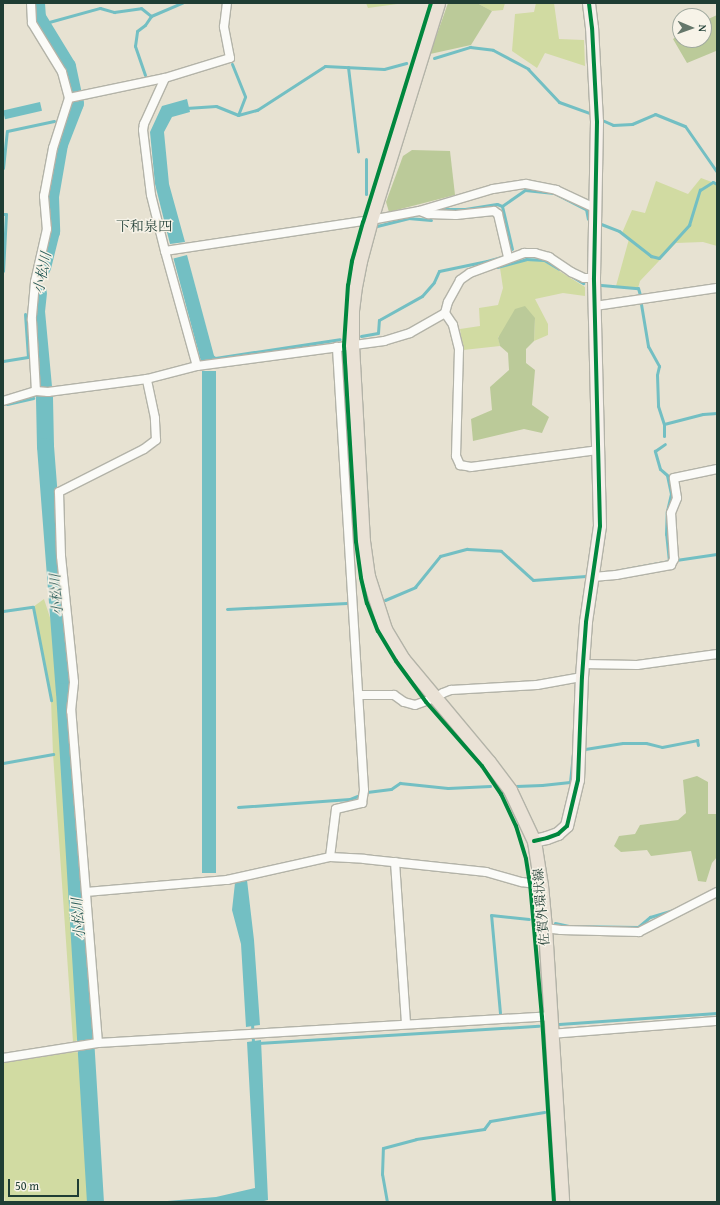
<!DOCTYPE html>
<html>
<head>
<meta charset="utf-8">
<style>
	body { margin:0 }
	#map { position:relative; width:720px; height:1205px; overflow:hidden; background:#e7e2d2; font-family:"Gentium Book Plus","Noto Serif JP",serif }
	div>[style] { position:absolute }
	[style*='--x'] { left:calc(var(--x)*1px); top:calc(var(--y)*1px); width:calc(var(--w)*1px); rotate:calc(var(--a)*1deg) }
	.green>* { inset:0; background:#d1dba2 }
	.forest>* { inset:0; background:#bbca99 }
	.water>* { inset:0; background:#73bfc3; transform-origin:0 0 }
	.stream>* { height:3px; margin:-1.5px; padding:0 1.5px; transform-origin:1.5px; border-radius:1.5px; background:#73bfc3 }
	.river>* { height:17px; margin:-8.5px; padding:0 8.5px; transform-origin:8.5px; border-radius:8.5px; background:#73bfc3 }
	.roads { filter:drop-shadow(1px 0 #b3b3a8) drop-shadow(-1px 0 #b3b3a8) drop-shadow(0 1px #b3b3a8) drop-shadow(0 -1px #b3b3a8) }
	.street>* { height:8px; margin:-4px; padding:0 4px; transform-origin:4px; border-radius:4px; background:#fbfbf8 }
	.secondary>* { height:12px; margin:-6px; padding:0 6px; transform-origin:6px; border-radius:6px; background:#f5f0ea }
	.primary>* { height:13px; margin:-6.5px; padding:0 6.5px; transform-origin:6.5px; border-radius:6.5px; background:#eae2d6 }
	.cycleway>* { height:4px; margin:-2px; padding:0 2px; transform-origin:2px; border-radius:2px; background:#00873e }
	span { translate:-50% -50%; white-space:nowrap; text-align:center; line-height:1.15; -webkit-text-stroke:3px #f7f3e8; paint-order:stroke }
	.street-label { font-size:13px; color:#1f3d34 }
	.neighbourhood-label { font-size:14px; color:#1f3d34 }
	.water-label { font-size:14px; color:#285a56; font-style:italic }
	.frame { position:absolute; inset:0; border:4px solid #1f3d34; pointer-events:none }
	.north { position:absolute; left:672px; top:8px; width:40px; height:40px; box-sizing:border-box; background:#f7f3e8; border:1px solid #a1aaa0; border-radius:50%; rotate:92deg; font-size:11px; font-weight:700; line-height:16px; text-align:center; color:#1f3d34 }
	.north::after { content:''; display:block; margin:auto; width:14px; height:18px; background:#65776b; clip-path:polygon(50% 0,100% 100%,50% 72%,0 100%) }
	.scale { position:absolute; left:8px; top:1179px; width:71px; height:18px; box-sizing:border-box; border:2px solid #1f3d34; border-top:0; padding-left:5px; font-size:12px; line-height:14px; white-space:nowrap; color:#1f3d34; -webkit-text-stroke:3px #f7f3e8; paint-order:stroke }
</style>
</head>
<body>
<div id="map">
	<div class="green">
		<i style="clip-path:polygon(366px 3px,397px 3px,397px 4px,368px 8px)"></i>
		<i style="clip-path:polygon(477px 3px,505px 3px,503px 10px,492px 11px)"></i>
		<i style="clip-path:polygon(536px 3px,554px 3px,559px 39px,584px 40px,585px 66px,545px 53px,537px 68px,512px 51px,515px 14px,534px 12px)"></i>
		<i style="clip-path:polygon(701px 178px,717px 184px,717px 246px,703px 242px,676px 243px,640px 281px,638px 288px,616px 286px,629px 239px,622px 233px,632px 210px,645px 213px,656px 181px,688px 194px)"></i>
		<i style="clip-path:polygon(527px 259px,543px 261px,585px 287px,585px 296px,563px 293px,535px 299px,548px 324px,548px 335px,534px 341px,535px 318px,498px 337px,500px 346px,463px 350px,460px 329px,480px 326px,479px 308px,498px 305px,503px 288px,500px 268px)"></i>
		<i style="clip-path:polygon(44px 599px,55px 633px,81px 1039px,73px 1042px,53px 754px,51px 700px,33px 607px)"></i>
		<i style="clip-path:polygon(74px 1052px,82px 1053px,92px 1202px,5px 1202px,3px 1186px,3px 1063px)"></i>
	</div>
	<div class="forest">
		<i style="clip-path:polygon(448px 3px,477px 3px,492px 11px,471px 45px,430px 54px)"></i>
		<i style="clip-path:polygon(717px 15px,716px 51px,687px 63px,673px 39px,680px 34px,680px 40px,704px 40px,704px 21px)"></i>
		<i style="clip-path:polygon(412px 150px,450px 151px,455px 195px,389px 212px,386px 202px,403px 156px)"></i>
		<i style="clip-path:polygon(525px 306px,535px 318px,534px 341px,526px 349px,526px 363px,535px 370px,532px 405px,549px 417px,542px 433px,524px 429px,473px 441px,471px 419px,492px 410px,490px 387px,509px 370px,508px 353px,500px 346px,498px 338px,515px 309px)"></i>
		<i style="clip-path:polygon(697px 776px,708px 782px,708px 814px,717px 814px,717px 857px,712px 863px,706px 882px,698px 881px,691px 851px,651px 856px,647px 850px,621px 852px,614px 846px,619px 836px,635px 834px,640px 825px,678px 820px,686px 813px,683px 780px)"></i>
	</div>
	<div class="water">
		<i style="clip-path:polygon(187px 99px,190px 112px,172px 117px,164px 132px,169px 184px,185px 242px,170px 244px,155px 184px,150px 132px,162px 106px)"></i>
		<i style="left:40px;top:102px;width:9px;height:38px;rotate:77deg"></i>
		<i style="left:187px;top:255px;width:107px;height:14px;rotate:75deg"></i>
		<i style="left:202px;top:371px;width:14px;height:502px"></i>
		<i style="clip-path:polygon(247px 880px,254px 940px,260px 1025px,246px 1027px,241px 944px,232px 910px,235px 883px)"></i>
		<i style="clip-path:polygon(261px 1040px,268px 1200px,260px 1202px,155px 1202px,216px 1197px,255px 1188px,247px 1042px)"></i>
	</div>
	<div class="stream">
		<i style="--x:42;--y:26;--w:8;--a:-30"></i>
		<i style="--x:49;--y:22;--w:53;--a:-15.4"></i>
		<i style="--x:100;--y:8;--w:15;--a:16"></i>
		<i style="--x:114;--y:12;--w:27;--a:-8"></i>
		<i style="--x:141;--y:8;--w:13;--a:39"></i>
		<i style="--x:151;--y:16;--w:34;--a:-23"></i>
		<i style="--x:434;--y:58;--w:38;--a:-17"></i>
		<i style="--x:470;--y:47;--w:23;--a:7"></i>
		<i style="--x:493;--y:50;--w:40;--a:28"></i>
		<i style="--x:528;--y:69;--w:45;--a:46.8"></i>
		<i style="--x:559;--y:102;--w:32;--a:20"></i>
		<i style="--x:232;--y:64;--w:35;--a:68"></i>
		<i style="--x:245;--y:97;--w:19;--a:111"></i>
		<i style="--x:348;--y:67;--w:85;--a:83.2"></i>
		<i style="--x:145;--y:75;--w:31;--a:-109"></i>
		<i style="--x:135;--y:46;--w:15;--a:-82"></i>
		<i style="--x:137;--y:31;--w:10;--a:-37"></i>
		<i style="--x:145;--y:25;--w:11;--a:-56"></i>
		<i style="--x:186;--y:108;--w:30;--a:-4"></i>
		<i style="--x:216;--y:106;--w:24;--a:22"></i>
		<i style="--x:238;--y:115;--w:20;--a:-15"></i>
		<i style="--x:257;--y:110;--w:81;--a:-32.9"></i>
		<i style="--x:325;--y:66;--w:59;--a:2.9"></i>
		<i style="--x:384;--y:69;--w:23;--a:-15"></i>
		<i style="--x:602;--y:120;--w:12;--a:24"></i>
		<i style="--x:613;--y:125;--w:19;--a:-3"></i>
		<i style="--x:632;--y:124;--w:25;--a:-23"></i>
		<i style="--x:655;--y:114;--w:32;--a:22"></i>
		<i style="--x:685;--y:126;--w:56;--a:55.2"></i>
		<i style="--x:3;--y:168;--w:37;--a:-84"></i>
		<i style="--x:7;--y:131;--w:48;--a:-12"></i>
		<i style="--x:366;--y:194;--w:35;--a:-90"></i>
		<i style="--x:502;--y:206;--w:28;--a:-35"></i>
		<i style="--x:525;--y:190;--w:29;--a:6"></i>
		<i style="--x:554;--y:193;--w:36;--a:27"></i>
		<i style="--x:586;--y:209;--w:10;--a:79"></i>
		<i style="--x:437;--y:209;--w:28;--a:0"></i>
		<i style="--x:465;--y:209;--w:32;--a:-9"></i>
		<i style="--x:497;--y:204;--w:5;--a:22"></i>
		<i style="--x:502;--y:206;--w:44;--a:76.9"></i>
		<i style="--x:3;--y:214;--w:3;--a:0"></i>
		<i style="--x:6;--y:214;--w:57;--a:93"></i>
		<i style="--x:601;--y:224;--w:19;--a:21"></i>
		<i style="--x:619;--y:231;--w:41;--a:38"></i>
		<i style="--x:651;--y:256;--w:8;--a:14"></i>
		<i style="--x:659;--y:258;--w:45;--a:-47.7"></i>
		<i style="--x:689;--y:225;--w:37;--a:-73"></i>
		<i style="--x:700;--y:190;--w:15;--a:-32"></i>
		<i style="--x:713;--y:182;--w:4;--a:27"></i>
		<i style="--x:377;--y:226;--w:32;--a:-14"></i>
		<i style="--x:408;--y:218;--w:23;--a:5"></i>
		<i style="--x:487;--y:261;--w:15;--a:-16"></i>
		<i style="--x:497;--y:267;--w:30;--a:-15"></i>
		<i style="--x:526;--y:259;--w:18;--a:3"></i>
		<i style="--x:544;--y:260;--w:17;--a:31"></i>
		<i style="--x:573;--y:277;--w:12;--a:31"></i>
		<i style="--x:601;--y:285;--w:37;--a:5"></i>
		<i style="--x:638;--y:288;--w:7;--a:74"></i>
		<i style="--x:641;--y:304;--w:43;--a:80.5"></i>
		<i style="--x:648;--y:346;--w:23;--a:61"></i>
		<i style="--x:659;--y:366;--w:9;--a:103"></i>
		<i style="--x:657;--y:375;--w:31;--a:88"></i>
		<i style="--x:658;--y:406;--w:19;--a:72"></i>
		<i style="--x:361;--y:336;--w:17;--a:-10"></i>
		<i style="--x:378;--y:333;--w:13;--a:-86"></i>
		<i style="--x:379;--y:320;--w:49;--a:-29.2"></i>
		<i style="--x:422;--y:296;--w:18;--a:-49"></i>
		<i style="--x:434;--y:282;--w:12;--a:-66"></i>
		<i style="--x:439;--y:271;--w:49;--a:-11.8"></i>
		<i style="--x:487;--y:261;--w:4;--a:45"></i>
		<i style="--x:212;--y:356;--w:4;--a:34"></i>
		<i style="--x:215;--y:358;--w:126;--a:-8.6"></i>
		<i style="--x:3;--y:361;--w:25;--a:-9"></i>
		<i style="--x:28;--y:357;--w:43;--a:-94"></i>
		<i style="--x:7;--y:404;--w:27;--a:-13"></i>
		<i style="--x:664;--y:436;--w:12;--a:-90"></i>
		<i style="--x:664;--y:424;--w:40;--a:-14.4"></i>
		<i style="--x:703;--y:414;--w:14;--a:-4"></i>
		<i style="--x:676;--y:560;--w:41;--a:-8.3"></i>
		<i style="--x:621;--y:570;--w:49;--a:-10.6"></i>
		<i style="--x:669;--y:561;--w:27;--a:-96"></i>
		<i style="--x:666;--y:534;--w:23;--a:-88"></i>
		<i style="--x:667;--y:511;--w:17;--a:-77"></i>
		<i style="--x:671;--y:494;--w:19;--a:-102"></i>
		<i style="--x:667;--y:475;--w:9;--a:-139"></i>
		<i style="--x:660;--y:469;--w:19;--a:-106"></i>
		<i style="--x:655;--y:451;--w:12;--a:-35"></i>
		<i style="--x:385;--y:600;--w:33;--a:-23"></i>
		<i style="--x:415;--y:587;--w:40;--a:-51"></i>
		<i style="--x:440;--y:556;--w:28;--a:-15"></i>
		<i style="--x:467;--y:549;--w:34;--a:3"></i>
		<i style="--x:501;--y:551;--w:43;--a:42.2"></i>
		<i style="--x:533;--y:580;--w:53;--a:-4.3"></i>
		<i style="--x:227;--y:609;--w:120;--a:-2.9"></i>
		<i style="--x:3;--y:611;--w:30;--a:-8"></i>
		<i style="--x:33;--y:607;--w:95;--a:79"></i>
		<i style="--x:585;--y:749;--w:38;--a:-9"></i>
		<i style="--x:623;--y:743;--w:23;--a:0"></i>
		<i style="--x:646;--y:743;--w:16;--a:14"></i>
		<i style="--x:662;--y:747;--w:36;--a:-11"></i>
		<i style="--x:697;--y:740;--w:5;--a:79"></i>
		<i style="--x:3;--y:763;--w:51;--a:-10.2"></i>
		<i style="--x:516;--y:786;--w:26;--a:-2"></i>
		<i style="--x:542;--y:785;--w:28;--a:-6"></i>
		<i style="--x:570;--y:782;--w:28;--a:-84"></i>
		<i style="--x:238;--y:807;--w:112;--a:-4.1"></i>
		<i style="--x:350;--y:799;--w:18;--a:-22"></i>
		<i style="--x:367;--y:792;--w:24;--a:-7"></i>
		<i style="--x:391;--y:789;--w:11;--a:-34"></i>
		<i style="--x:400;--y:783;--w:48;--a:5.9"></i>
		<i style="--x:448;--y:788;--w:42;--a:-2.7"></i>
		<i style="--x:705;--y:894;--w:14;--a:-30"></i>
		<i style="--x:555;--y:923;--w:14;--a:12"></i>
		<i style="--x:569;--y:926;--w:69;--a:0.8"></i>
		<i style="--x:638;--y:927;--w:16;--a:-40"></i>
		<i style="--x:650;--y:917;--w:28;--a:-17"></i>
		<i style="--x:500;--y:1013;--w:98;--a:-95.2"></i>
		<i style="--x:491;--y:915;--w:38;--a:6"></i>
		<i style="--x:252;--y:1023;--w:21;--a:87"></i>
		<i style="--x:559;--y:1024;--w:158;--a:-4"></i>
		<i style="--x:258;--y:1043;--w:281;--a:-3.5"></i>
		<i style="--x:387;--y:1202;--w:28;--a:-100"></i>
		<i style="--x:382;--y:1174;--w:26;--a:-88"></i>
		<i style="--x:383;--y:1148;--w:34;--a:-15"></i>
		<i style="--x:416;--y:1139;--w:69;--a:-8.4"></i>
		<i style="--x:484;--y:1129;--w:10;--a:-53"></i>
		<i style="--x:490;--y:1121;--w:55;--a:-9.5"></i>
	</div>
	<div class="river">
		<i style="--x:36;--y:3;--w:14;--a:86"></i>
		<i style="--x:37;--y:17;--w:57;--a:58.5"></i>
		<i style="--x:67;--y:66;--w:38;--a:78"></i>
		<i style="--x:75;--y:103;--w:44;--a:111.3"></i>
		<i style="--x:59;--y:144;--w:53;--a:99.8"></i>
		<i style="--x:50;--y:196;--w:35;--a:88"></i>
		<i style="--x:51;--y:231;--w:37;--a:104"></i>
		<i style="--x:38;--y:292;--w:19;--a:96"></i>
		<i style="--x:36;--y:311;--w:87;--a:84.7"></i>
		<i style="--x:44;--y:398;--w:48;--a:88.8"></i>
		<i style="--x:45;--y:446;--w:246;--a:85.6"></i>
		<i style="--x:64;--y:691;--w:512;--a:86.53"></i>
	</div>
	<div class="roads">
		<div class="street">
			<i style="--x:31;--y:3;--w:20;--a:87"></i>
			<i style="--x:32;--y:23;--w:57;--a:58.5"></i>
			<i style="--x:62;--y:72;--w:27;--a:75"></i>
			<i style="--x:69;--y:98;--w:52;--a:107.7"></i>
			<i style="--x:53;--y:148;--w:49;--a:100.6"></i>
			<i style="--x:44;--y:196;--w:33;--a:85"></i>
			<i style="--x:47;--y:229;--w:54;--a:102.8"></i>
			<i style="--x:35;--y:282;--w:38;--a:95"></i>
			<i style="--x:32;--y:320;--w:71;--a:86.8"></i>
			<i style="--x:165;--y:78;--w:51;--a:114.5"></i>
			<i style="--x:144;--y:124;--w:6;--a:99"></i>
			<i style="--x:143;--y:130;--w:65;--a:83"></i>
			<i style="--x:151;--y:195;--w:58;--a:76"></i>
			<i style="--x:165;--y:251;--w:119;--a:74.5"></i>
			<i style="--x:69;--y:98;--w:98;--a:-11.8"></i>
			<i style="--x:165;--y:78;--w:68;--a:-17.1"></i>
			<i style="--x:230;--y:58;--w:32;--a:-101"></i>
			<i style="--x:224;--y:27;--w:24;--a:-83"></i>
			<i style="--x:420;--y:211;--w:9;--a:21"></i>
			<i style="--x:428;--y:214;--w:28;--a:2"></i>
			<i style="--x:456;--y:215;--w:38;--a:-6"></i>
			<i style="--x:494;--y:211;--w:5;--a:37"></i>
			<i style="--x:498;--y:214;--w:44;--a:76.9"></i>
			<i style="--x:165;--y:251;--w:208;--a:-8.6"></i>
			<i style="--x:371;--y:220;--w:49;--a:-10.6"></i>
			<i style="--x:419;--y:211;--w:77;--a:-16.6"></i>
			<i style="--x:493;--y:189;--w:33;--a:-9"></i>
			<i style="--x:526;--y:184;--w:31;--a:11"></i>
			<i style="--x:556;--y:190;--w:43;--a:24.8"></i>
			<i style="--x:595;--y:306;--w:123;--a:-8.4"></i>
			<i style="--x:445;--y:313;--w:14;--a:56"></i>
			<i style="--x:453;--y:325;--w:25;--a:76"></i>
			<i style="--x:459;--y:349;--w:107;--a:91.6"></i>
			<i style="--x:456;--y:456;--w:10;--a:66"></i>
			<i style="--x:460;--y:465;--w:11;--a:10"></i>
			<i style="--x:471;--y:467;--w:129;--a:-7.6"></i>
			<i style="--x:3;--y:401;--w:34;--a:-17"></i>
			<i style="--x:36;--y:391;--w:12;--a:5"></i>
			<i style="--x:48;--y:392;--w:100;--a:-7.5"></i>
			<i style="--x:147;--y:379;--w:52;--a:-14.6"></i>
			<i style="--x:197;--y:366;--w:189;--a:-7.6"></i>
			<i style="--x:384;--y:341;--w:27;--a:-17"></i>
			<i style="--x:410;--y:333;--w:40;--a:-29.7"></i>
			<i style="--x:445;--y:313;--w:11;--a:-75"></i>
			<i style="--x:448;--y:302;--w:25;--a:-61"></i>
			<i style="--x:460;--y:280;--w:12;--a:-35"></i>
			<i style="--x:470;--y:273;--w:58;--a:-20.3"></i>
			<i style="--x:524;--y:253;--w:11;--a:0"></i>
			<i style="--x:535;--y:253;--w:15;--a:16"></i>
			<i style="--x:549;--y:257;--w:27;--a:34"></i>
			<i style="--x:571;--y:272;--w:14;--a:25"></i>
			<i style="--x:584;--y:278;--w:10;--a:0"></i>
			<i style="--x:593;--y:577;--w:23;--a:-5"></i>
			<i style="--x:616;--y:575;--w:56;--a:-10.3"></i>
			<i style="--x:671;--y:565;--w:7;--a:-63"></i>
			<i style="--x:674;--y:559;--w:46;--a:-93.7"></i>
			<i style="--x:671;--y:513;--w:16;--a:-68"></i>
			<i style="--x:677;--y:498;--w:20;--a:-99"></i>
			<i style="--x:674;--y:478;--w:44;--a:-11.8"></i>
			<i style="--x:583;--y:664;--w:54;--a:1.1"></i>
			<i style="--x:637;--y:665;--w:81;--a:-7.8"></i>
			<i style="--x:359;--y:695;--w:35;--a:0"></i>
			<i style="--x:394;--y:695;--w:12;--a:35"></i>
			<i style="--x:404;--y:702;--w:11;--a:15"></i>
			<i style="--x:415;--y:705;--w:20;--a:-20"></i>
			<i style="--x:434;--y:698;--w:10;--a:-29"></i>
			<i style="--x:443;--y:693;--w:9;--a:-21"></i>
			<i style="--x:451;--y:690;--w:86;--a:-3.3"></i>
			<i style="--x:537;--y:685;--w:46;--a:-10.1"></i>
			<i style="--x:330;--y:857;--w:48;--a:-82.9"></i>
			<i style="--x:336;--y:809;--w:27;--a:-13"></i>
			<i style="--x:362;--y:803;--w:13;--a:-81"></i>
			<i style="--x:364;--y:790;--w:444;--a:-93.5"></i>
			<i style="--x:395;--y:862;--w:162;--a:86.1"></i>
			<i style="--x:86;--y:892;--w:142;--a:-4.9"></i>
			<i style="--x:227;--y:880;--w:106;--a:-12.6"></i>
			<i style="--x:330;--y:857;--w:34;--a:3"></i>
			<i style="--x:364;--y:859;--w:123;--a:6.1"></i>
			<i style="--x:486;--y:872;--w:37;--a:16"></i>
			<i style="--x:522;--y:882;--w:19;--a:9"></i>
			<i style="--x:545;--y:928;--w:16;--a:7"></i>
			<i style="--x:561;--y:930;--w:78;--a:1.5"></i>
			<i style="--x:639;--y:932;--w:88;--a:-27.1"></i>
			<i style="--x:551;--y:1034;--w:167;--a:-4.5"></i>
			<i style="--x:98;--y:1043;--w:333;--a:-94.6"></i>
			<i style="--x:71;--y:711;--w:29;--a:-84"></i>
			<i style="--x:74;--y:682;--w:127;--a:-95.9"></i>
			<i style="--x:61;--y:556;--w:64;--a:-91.8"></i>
			<i style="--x:59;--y:492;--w:95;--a:-26.8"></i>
			<i style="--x:144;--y:449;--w:15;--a:-37"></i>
			<i style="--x:156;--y:440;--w:22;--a:-93"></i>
			<i style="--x:155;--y:418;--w:40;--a:-102"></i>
			<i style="--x:3;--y:1058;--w:96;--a:-9"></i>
			<i style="--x:98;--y:1043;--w:452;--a:-3.4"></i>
		</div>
		<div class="secondary">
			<i style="--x:534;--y:841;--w:13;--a:-13"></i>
			<i style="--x:547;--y:838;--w:12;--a:-20"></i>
			<i style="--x:558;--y:834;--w:12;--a:-42"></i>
			<i style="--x:567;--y:826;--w:47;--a:-76.6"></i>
			<i style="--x:578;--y:780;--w:103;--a:-87.8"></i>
			<i style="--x:582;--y:677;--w:55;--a:-85.8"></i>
			<i style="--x:586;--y:622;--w:97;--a:-81.7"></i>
			<i style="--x:600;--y:526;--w:248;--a:-91.4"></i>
			<i style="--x:594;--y:278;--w:156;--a:-88.9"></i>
			<i style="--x:597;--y:122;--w:94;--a:-93"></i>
			<i style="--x:592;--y:28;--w:25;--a:-97"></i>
		</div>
		<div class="primary">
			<i style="--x:438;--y:3;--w:227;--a:107.2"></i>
			<i style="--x:371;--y:220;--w:42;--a:105"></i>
			<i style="--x:360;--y:261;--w:25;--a:101"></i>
			<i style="--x:355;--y:286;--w:24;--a:97"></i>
			<i style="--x:352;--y:310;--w:35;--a:90"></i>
			<i style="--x:352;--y:345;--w:196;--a:86.8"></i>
			<i style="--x:363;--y:541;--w:35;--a:82"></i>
			<i style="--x:368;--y:576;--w:56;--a:72.2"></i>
			<i style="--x:385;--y:629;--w:35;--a:59"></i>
			<i style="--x:403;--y:659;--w:134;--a:50.1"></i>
			<i style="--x:489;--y:762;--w:35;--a:53"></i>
			<i style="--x:510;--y:790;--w:56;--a:64.8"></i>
			<i style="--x:534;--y:841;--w:45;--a:81"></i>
			<i style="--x:541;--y:885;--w:43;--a:84.7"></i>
			<i style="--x:545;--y:928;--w:275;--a:86.4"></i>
		</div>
	</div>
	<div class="cycleway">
		<i style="--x:431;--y:3;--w:229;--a:107.2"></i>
		<i style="--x:363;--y:222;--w:41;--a:105.8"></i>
		<i style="--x:352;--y:261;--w:24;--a:99"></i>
		<i style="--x:348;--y:285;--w:61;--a:93.8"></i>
		<i style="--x:344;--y:346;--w:196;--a:86.5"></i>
		<i style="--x:356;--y:542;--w:36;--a:82"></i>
		<i style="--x:361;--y:578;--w:26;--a:77"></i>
		<i style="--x:367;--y:603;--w:30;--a:69"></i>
		<i style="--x:378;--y:631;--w:35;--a:59"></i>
		<i style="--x:396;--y:661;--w:51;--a:53.8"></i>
		<i style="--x:426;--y:702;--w:85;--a:48.8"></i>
		<i style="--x:482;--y:766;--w:34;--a:56"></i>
		<i style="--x:501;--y:794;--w:35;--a:65"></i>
		<i style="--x:516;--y:826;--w:34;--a:73"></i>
		<i style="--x:526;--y:859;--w:24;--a:81"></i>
		<i style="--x:530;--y:883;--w:135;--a:84.9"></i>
		<i style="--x:542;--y:1017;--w:185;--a:86.3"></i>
		<i style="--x:534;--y:841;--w:13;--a:-13"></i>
		<i style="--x:547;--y:838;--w:12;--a:-20"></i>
		<i style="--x:558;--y:834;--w:12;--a:-42"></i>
		<i style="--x:567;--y:826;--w:47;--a:-76.6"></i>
		<i style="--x:578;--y:780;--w:103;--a:-87.8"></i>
		<i style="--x:582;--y:677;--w:55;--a:-85.8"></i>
		<i style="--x:586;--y:622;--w:97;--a:-81.7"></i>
		<i style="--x:600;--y:526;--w:248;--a:-91.4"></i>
		<i style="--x:594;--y:278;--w:156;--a:-88.9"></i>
		<i style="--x:597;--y:122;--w:94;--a:-93"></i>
		<i style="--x:592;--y:28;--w:25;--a:-97"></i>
	</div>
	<div class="street-label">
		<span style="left:542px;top:907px;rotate:-95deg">佐賀外環状線</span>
	</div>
	<div class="neighbourhood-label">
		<span style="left:144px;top:226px">下和泉四</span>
	</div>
	<div class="water-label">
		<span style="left:42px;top:273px;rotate:-79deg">小松川</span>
		<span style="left:56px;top:595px;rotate:-94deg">小松川</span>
		<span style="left:78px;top:919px;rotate:-94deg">小松川</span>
	</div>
	<div class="frame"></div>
	<div class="north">N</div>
	<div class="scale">50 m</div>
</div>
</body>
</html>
